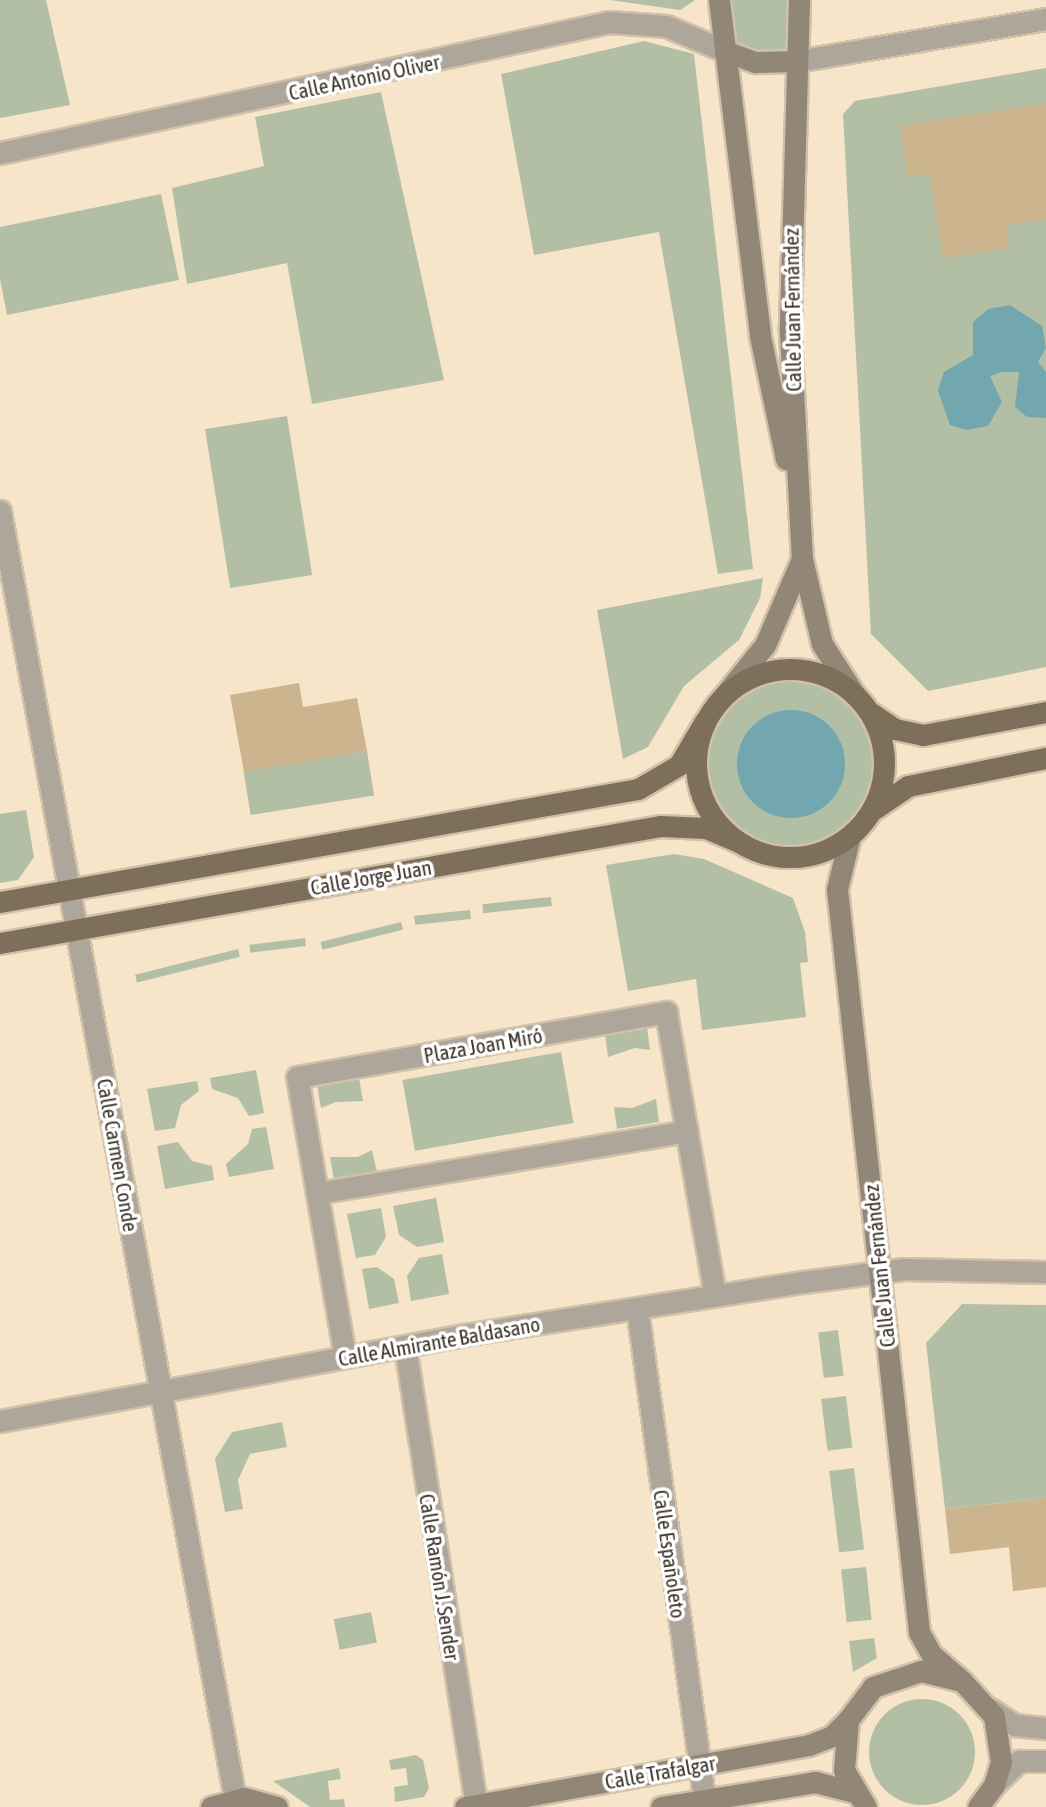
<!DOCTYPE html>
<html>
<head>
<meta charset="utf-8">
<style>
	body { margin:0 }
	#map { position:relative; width:1046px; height:1807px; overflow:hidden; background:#f7e5ca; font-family:"Asap Condensed",sans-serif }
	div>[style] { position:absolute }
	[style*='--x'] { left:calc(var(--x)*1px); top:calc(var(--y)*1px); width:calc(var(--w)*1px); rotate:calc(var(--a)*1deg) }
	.green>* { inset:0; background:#b3bfa4; transform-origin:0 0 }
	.round { border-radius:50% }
	.water>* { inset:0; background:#72a7af }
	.building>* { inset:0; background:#ccb48f }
	.roads { filter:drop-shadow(2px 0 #d1c1a9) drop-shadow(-2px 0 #d1c1a9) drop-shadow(0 2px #d1c1a9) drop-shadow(0 -2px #d1c1a9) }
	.street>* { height:21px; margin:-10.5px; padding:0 10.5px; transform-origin:10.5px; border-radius:10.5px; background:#aea69b }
	.secondary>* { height:21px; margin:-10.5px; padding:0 10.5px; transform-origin:10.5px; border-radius:10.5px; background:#928676 }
	.primary>* { height:21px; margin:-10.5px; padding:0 10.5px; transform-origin:10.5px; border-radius:10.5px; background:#7e6f5b }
	.primary>.ring { margin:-10.5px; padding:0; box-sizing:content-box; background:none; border:21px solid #7e6f5b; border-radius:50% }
	span { translate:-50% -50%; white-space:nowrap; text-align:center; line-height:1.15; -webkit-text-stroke:7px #fff; paint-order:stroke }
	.street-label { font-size:21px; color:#383127 }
</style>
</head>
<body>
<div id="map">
	<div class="green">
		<i style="clip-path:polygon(0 0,46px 0,70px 105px,0 118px)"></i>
		<i style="clip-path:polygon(610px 0,694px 0,694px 1px,680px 10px)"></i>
		<i style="clip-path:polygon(719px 0,799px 0,797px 61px,735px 56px)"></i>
		<i style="clip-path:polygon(644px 41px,694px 54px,753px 569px,718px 574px,659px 232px,534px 255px,501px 74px)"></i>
		<i style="clip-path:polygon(1046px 68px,1046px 667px,928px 691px,871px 634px,843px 114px,855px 101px)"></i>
		<i style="clip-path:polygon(381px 92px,444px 380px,312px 404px,287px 263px,187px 284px,172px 188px,264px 166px,255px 117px)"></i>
		<i style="clip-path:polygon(161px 194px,179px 280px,7px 315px,0 279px,0 227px)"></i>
		<i style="left:287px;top:416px;width:161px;height:83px;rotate:81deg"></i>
		<i style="clip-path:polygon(763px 578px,760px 598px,739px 640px,684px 686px,648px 747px,623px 759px,597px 610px)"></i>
		<i class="round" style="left:696px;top:669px;width:188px;height:188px"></i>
		<i style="left:367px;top:751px;width:45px;height:125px;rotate:81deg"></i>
		<i style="clip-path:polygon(26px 810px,34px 857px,18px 880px,0 883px,0 814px)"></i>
		<i style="clip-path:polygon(674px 854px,704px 859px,793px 898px,805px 932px,808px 962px,800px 963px,806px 1017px,702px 1030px,696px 979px,628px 991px,606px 865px)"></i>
		<i style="left:551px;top:897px;width:9px;height:69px;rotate:84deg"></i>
		<i style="left:470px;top:910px;width:9px;height:56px;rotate:84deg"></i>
		<i style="left:401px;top:922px;width:8px;height:83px;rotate:76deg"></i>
		<i style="left:305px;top:938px;width:8px;height:56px;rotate:83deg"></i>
		<i style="left:238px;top:949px;width:8px;height:106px;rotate:76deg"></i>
		<i style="clip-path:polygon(647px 1027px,650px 1050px,635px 1048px,608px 1057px,605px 1034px)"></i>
		<i style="left:561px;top:1052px;width:72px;height:161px;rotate:80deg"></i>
		<i style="clip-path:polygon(256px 1070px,264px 1113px,249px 1116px,238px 1098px,212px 1089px,210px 1078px)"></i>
		<i style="clip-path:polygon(359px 1078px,363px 1101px,336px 1102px,321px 1108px,317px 1085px)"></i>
		<i style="clip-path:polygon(197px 1081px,199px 1091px,181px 1105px,175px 1128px,155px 1131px,147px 1089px)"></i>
		<i style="clip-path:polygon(656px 1099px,659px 1122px,617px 1129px,614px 1107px,632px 1108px)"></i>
		<i style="clip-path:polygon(266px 1127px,274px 1169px,229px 1177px,226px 1164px,248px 1144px,252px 1129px)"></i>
		<i style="clip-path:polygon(178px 1142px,192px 1161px,212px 1166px,214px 1180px,165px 1189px,157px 1146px)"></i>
		<i style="clip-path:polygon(372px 1150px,377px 1172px,334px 1180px,330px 1157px,358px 1157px)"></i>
		<i style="clip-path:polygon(436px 1198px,444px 1242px,417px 1247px,399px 1235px,393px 1206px)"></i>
		<i style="clip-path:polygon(381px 1208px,386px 1237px,375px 1255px,356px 1258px,347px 1214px)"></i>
		<i style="clip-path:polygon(442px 1254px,449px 1294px,411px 1301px,407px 1276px,419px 1258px)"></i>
		<i style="clip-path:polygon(377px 1267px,394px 1279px,399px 1303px,369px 1309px,362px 1269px)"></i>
		<i style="clip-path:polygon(962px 1304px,1046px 1305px,1046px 1498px,945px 1509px,926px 1343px)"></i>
		<i style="left:838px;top:1330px;width:46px;height:20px;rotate:83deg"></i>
		<i style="left:846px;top:1396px;width:52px;height:25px;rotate:83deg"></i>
		<i style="clip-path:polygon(282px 1422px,287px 1447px,250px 1454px,238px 1480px,243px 1509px,225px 1512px,215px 1459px,232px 1432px)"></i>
		<i style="left:854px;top:1468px;width:82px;height:25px;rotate:83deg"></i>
		<i style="left:866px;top:1567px;width:53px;height:25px;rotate:84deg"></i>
		<i style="left:371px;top:1612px;width:31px;height:38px;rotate:79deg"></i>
		<i style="clip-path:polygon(874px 1638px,877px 1658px,853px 1672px,849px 1641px)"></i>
		<i class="round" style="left:869px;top:1699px;width:106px;height:106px"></i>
		<i style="clip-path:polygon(416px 1755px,423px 1760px,429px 1788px,424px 1797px,395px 1802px,394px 1787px,408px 1785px,406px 1768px,391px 1770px,389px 1760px)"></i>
		<i style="clip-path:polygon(339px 1768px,341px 1779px,328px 1781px,330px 1800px,344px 1799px,345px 1807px,310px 1807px,273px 1781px)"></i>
	</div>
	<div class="water">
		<i style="clip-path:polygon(1010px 305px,1042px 326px,1046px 348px,1038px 362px,1046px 372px,1046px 418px,1027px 417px,1015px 407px,1019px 372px,1001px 372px,990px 376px,1002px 402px,988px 426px,967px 430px,950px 425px,938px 391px,944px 372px,973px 355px,973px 322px,988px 309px)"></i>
		<i class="round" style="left:737px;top:710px;width:108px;height:108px"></i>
	</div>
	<div class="building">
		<i style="clip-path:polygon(1046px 103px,1046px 219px,1006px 225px,1009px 248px,943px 258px,930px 173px,908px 177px,900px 126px)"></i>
		<i style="clip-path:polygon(299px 683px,303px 707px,357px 698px,367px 751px,244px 772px,230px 695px)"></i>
		<i style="clip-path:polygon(1046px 1498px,1046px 1587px,1013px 1591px,1009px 1547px,950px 1554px,945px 1509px)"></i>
	</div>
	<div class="roads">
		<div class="street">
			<i style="--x:797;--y:61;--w:253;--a:-9.6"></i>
			<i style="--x:0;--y:153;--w:623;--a:-12.14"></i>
			<i style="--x:609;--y:22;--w:57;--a:4"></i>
			<i style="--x:666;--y:26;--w:64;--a:23"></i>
			<i style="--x:0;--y:511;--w:1309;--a:79.66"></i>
			<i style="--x:317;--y:1193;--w:375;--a:-9.5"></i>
			<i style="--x:637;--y:1308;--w:496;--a:82.2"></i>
			<i style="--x:405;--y:1346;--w:466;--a:81.2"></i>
			<i style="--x:345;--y:1357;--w:284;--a:-99.7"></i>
			<i style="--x:297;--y:1077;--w:375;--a:-10"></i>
			<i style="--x:666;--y:1012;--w:287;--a:80.2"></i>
			<i style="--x:0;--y:1421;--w:472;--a:-10.5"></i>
			<i style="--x:464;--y:1335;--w:343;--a:-8.9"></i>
			<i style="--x:803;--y:1282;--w:102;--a:-7.3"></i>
			<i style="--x:904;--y:1269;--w:142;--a:1.2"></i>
			<i style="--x:990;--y:1709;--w:30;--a:33"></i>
			<i style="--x:1015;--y:1725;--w:31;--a:6"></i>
			<i style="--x:994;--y:1785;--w:35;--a:-44"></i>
			<i style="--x:1019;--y:1761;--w:27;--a:0"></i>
		</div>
		<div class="secondary">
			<i style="--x:719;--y:0;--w:338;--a:83"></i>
			<i style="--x:760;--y:336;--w:126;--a:78.1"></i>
			<i style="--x:799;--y:0;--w:332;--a:91.6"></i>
			<i style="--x:790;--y:332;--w:227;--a:87"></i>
			<i style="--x:802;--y:559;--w:87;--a:76.8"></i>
			<i style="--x:822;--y:644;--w:61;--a:57.1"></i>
			<i style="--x:725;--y:51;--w:33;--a:20"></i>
			<i style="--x:756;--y:62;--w:41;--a:-1.4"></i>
			<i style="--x:722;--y:698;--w:68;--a:-50.9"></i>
			<i style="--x:765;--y:645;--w:91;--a:-66.8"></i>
			<i style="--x:850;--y:836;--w:55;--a:103.8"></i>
			<i style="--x:837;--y:889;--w:748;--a:83.7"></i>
			<i style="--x:919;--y:1632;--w:26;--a:61"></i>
			<i style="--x:932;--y:1655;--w:40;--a:41"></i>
			<i style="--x:211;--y:1807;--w:34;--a:-15"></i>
			<i style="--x:244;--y:1798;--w:34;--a:15"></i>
			<i style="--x:465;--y:1807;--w:350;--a:-10.2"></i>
			<i style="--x:809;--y:1745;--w:25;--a:-21"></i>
			<i style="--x:832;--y:1736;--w:23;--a:-45"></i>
			<i style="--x:661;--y:1807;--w:156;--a:-9.2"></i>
			<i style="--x:815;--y:1782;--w:40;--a:14.4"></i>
			<i style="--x:866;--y:1807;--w:43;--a:-120.7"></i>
			<i style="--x:844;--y:1770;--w:50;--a:-85.4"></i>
			<i style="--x:848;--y:1720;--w:41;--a:-52.9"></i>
			<i style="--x:873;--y:1687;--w:51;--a:-18.4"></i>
			<i style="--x:921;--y:1671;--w:42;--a:13.7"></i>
			<i style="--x:962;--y:1681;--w:47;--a:47.6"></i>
			<i style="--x:994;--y:1716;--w:47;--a:81.3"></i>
			<i style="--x:1001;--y:1762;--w:24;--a:107"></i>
			<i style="--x:994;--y:1785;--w:27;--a:126"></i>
		</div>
		<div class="primary">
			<i class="ring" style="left:696px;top:669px;width:167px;height:167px"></i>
			<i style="--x:871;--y:713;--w:29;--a:34"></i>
			<i style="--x:895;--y:729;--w:29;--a:12"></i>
			<i style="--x:923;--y:735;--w:125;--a:-10.6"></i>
			<i style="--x:874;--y:809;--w:41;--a:-34.1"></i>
			<i style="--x:908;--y:786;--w:141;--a:-11.5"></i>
			<i style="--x:0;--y:902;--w:648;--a:-10.04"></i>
			<i style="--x:638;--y:789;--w:48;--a:-30.3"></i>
			<i style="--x:679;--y:765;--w:51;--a:-59.4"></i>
			<i style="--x:0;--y:943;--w:670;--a:-10.05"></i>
			<i style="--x:660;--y:826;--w:46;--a:2.5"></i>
			<i style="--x:706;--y:828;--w:36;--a:23"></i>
		</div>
	</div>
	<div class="street-label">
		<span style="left:364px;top:77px;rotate:-12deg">Calle Antonio Oliver</span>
		<span style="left:792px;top:310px;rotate:-91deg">Calle Juan Fernández</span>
		<span style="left:371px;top:877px;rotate:-10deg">Calle Jorge Juan</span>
		<span style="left:483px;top:1045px;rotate:-10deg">Plaza Joan Miró</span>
		<span style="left:118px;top:1155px;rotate:80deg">Calle Carmen Conde</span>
		<span style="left:879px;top:1266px;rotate:-96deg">Calle Juan Fernández</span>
		<span style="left:439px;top:1341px;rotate:-10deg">Calle Almirante Baldasano</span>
		<span style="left:670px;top:1554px;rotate:82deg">Calle Españoleto</span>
		<span style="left:440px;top:1577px;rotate:81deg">Calle Ramón J. Sender</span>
		<span style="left:660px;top:1772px;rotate:-10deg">Calle Trafalgar</span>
	</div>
</div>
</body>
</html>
